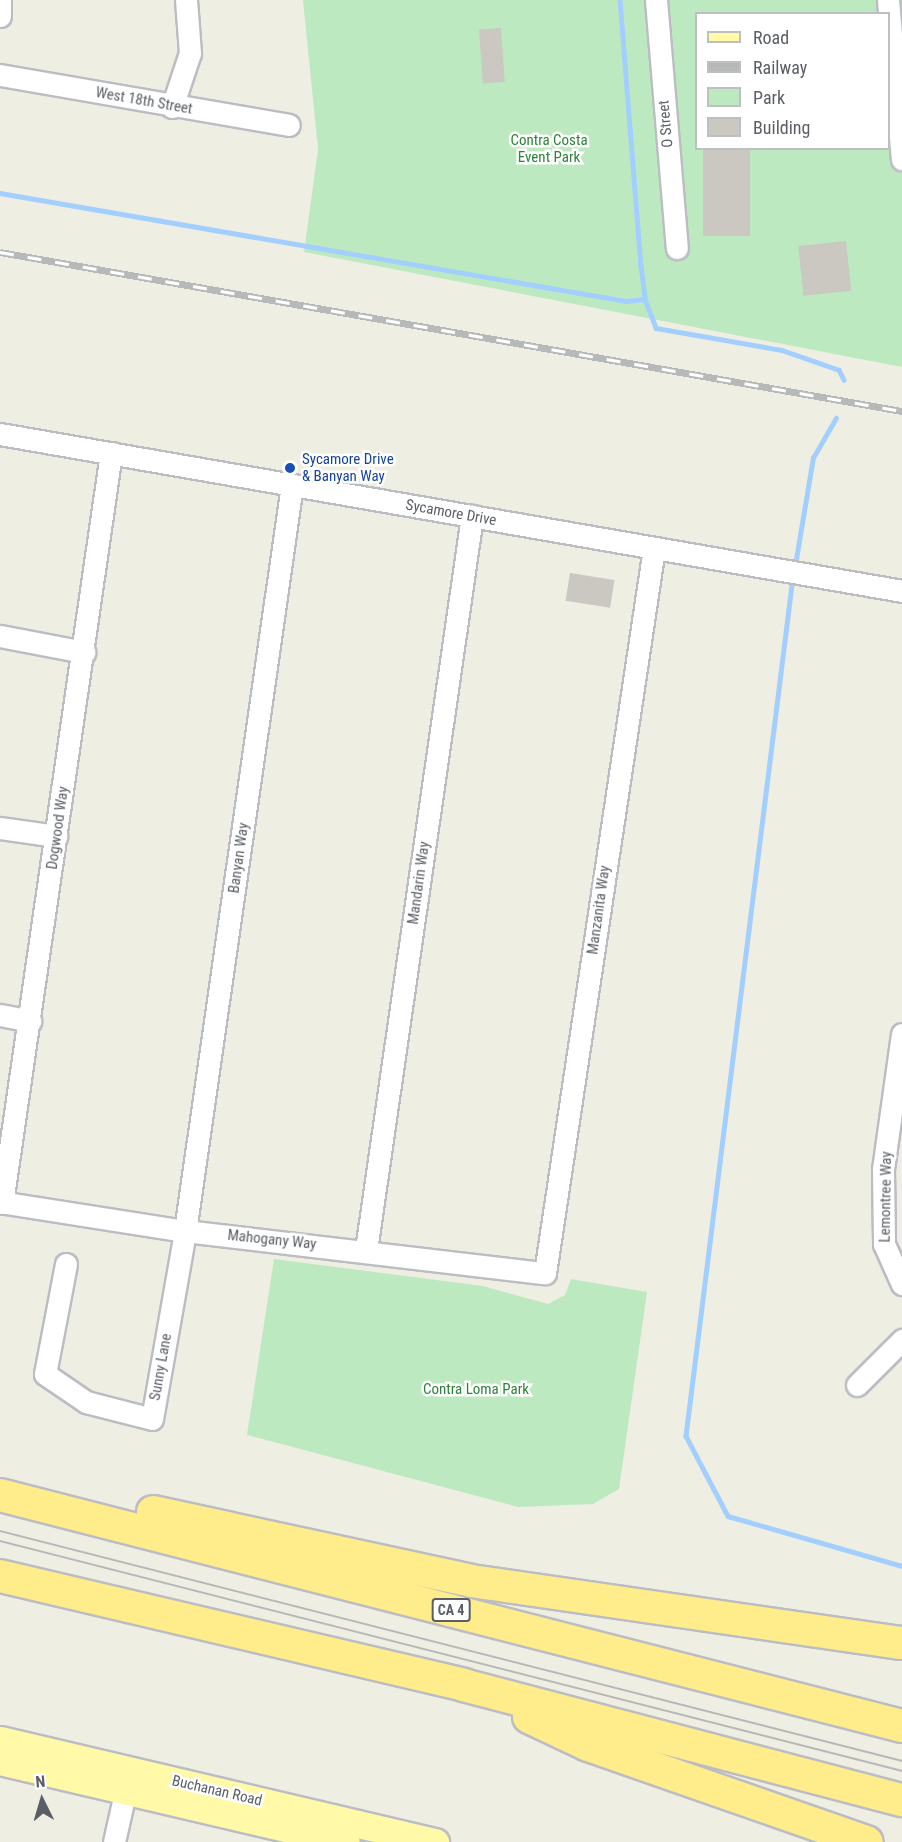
<!DOCTYPE html>
<html>
<head>
<meta charset="utf-8">
<style>
	body { margin:0 }
	#map { position:relative; width:902px; height:1842px; overflow:hidden; background:#efeee3; font-family:"Roboto Condensed",sans-serif }
	div>[style] { position:absolute }
	[style*='--x'] { left:calc(var(--x)*1px); top:calc(var(--y)*1px); width:calc(var(--w)*1px); rotate:calc(var(--a)*1deg) }
	.green>* { inset:0; background:#bde9c1 }
	.stream>* { height:4.5px; margin:-2.25px; padding:0 2.25px; transform-origin:2.25px; border-radius:2.25px; background:#a3cfff }
	.building>* { inset:0; background:#cac8c0; transform-origin:0 0 }
	.roads { filter:drop-shadow(2px 0 #bbbdc3) drop-shadow(-2px 0 #bbbdc3) drop-shadow(0 2px #bbbdc3) drop-shadow(0 -2px #bbbdc3) }
	.minor>* { height:21px; margin:-10.5px; padding:0 10.5px; transform-origin:10.5px; border-radius:10.5px; background:#fff }
	.major>* { height:27px; margin:-13.5px; padding:0 13.5px; transform-origin:13.5px; border-radius:13.5px; background:#fff9a8 }
	.highway>* { height:32px; margin:-16px; padding:0 16px; transform-origin:16px; border-radius:16px; background:#ffec8a }
	.tram>* { height:1.5px; margin:-0.75px; padding:0 0.75px; transform-origin:0.75px; border-radius:0.75px; background:#b7b8b8 }
	.rail>* { height:7px; margin-top:-3.5px; transform-origin:0; background:repeating-linear-gradient(90deg,#fff 0 14px,#b7b8b8 0 28px); box-sizing:border-box; border-block:2px solid #b7b8b8 }
	.dots>* { width:16px; height:16px; translate:-50% -50%; box-sizing:border-box; border:3px solid #fff; border-radius:50% }
	span { translate:-50% -50%; white-space:nowrap; text-align:center; line-height:1.15; -webkit-text-stroke:5px #fff; paint-order:stroke }
	.shield-label span { padding:2px 4px; background:#fff; border:2px solid; border-radius:4px; -webkit-text-stroke-width:0 }
	.shield-label { font-size:14px; color:#5b5f65; font-weight:700 }
	.street-label { font-size:15px; color:#5b5f65 }
	.park-label { font-size:15px; color:#2d8339 }
	.transit-label { font-size:15px; color:#164399 }
	.left { translate:0 -50%; text-align:left }
	.legend { position:absolute; left:695px; top:12px; width:195px; height:138px; box-sizing:border-box; background:#fff; border:2px solid #bdbfc1; margin:0; padding:8px 10px; list-style:none; font-size:18px; color:#5b5f65 }
	.legend li { display:flex; align-items:center; gap:12px; height:30px }
	.legend b { width:30px; border:2px solid #bdbfc1 }
	.north { position:absolute; left:12px; top:1770px; width:60px; height:60px; -webkit-text-stroke:4px #fff; paint-order:stroke; rotate:355deg; font-size:16px; font-weight:700; line-height:24px; text-align:center; color:#5b5f65 }
	.north::after { content:''; display:block; margin:auto; width:21px; height:27px; background:#5b5f65; clip-path:polygon(50% 0,100% 100%,50% 72%,0 100%) }
</style>
</head>
<body>
<div id="map">
	<div class="green">
		<i style="clip-path:polygon(evenodd,303px 0,902px 0,902px 367px,304px 252px,318px 149px,303px 0,696px 14px,888px 14px,888px 148px,696px 148px,696px 14px)"></i>
		<i style="clip-path:polygon(274px 1259px,483px 1286px,548px 1304px,565px 1295px,571px 1279px,647px 1292px,619px 1489px,593px 1504px,518px 1507px,247px 1435px)"></i>
	</div>
	<div class="stream">
		<i style="--x:620;--y:0;--w:266;--a:85.5"></i>
		<i style="--x:641;--y:265;--w:34;--a:83"></i>
		<i style="--x:645;--y:299;--w:31;--a:69"></i>
		<i style="--x:656;--y:328;--w:128;--a:9.9"></i>
		<i style="--x:782;--y:350;--w:60;--a:19.3"></i>
		<i style="--x:839;--y:370;--w:11;--a:63"></i>
		<i style="--x:0;--y:193;--w:635;--a:9.79"></i>
		<i style="--x:626;--y:301;--w:19;--a:-6"></i>
		<i style="--x:795;--y:565;--w:109;--a:-80.5"></i>
		<i style="--x:813;--y:458;--w:46;--a:-60.1"></i>
		<i style="--x:793;--y:577;--w:866;--a:97.1"></i>
		<i style="--x:686;--y:1436;--w:90;--a:62.3"></i>
		<i style="--x:728;--y:1516;--w:181;--a:16"></i>
	</div>
	<div class="building">
		<i style="left:501px;top:28px;width:54px;height:22px;rotate:86deg"></i>
		<i style="left:703px;top:148px;width:47px;height:88px"></i>
		<i style="left:846px;top:241px;width:50px;height:48px;rotate:84deg"></i>
		<i style="left:570px;top:573px;width:45px;height:28px;rotate:9deg"></i>
	</div>
	<div class="roads">
		<div class="minor">
			<i style="--x:656;--y:0;--w:249;--a:85.2"></i>
			<i style="--x:888;--y:0;--w:160;--a:85"></i>
			<i style="--x:0;--y:16;--w:16;--a:-90"></i>
			<i style="--x:0;--y:75;--w:293;--a:9.8"></i>
			<i style="--x:172;--y:107;--w:57;--a:-71.6"></i>
			<i style="--x:190;--y:53;--w:53;--a:-94.3"></i>
			<i style="--x:0;--y:434;--w:916;--a:9.87"></i>
			<i style="--x:0;--y:636;--w:86;--a:10.8"></i>
			<i style="--x:0;--y:828;--w:57;--a:8.1"></i>
			<i style="--x:0;--y:1015;--w:31;--a:11"></i>
			<i style="--x:902;--y:1034;--w:137;--a:98"></i>
			<i style="--x:883;--y:1170;--w:74;--a:89.2"></i>
			<i style="--x:884;--y:1244;--w:44;--a:65.8"></i>
			<i style="--x:0;--y:1202;--w:187;--a:8.9"></i>
			<i style="--x:185;--y:1231;--w:362;--a:6.7"></i>
			<i style="--x:545;--y:1273;--w:733;--a:-81.45"></i>
			<i style="--x:2;--y:1203;--w:758;--a:-81.73"></i>
			<i style="--x:366;--y:1250;--w:742;--a:-81.78"></i>
			<i style="--x:66;--y:1264;--w:112;--a:100.8"></i>
			<i style="--x:45;--y:1374;--w:50;--a:34.3"></i>
			<i style="--x:86;--y:1402;--w:68;--a:14.4"></i>
			<i style="--x:152;--y:1419;--w:191;--a:-80"></i>
			<i style="--x:185;--y:1231;--w:754;--a:-81.84"></i>
			<i style="--x:857;--y:1385;--w:64;--a:-45"></i>
			<i style="--x:114;--y:1842;--w:69;--a:-77.4"></i>
		</div>
		<div class="major">
			<i style="--x:0;--y:1740;--w:447;--a:13.2"></i>
			<i style="--x:0;--y:1761;--w:355;--a:13.2"></i>
		</div>
		<div class="highway">
			<i style="--x:0;--y:1495;--w:931;--a:14.36"></i>
			<i style="--x:153;--y:1512;--w:325;--a:12.2"></i>
			<i style="--x:471;--y:1581;--w:435;--a:8.2"></i>
			<i style="--x:0;--y:1576;--w:476;--a:13.2"></i>
			<i style="--x:463;--y:1685;--w:454;--a:14.7"></i>
			<i style="--x:529;--y:1717;--w:65;--a:25.4"></i>
			<i style="--x:588;--y:1745;--w:295;--a:19.2"></i>
		</div>
	</div>
	<div class="tram">
		<i style="--x:0;--y:1531;--w:931;--a:14.3"></i>
		<i style="--x:0;--y:1541;--w:931;--a:14.3"></i>
	</div>
	<div class="rail">
		<i style="--x:0;--y:252;--w:916;--a:10"></i>
	</div>
	<div class="dots">
		<i style="left:290px;top:468px;background:#1a4fb4"></i>
	</div>
	<div class="shield-label">
		<span style="left:451px;top:1610px">CA 4</span>
	</div>
	<div class="street-label">
		<span style="left:144px;top:101px;rotate:10deg">West 18th Street</span>
		<span style="left:666px;top:124px;rotate:-95deg">O Street</span>
		<span style="left:451px;top:513px;rotate:10deg">Sycamore Drive</span>
		<span style="left:58px;top:828px;rotate:-82deg">Dogwood Way</span>
		<span style="left:239px;top:858px;rotate:-82deg">Banyan Way</span>
		<span style="left:419px;top:883px;rotate:-82deg">Mandarin Way</span>
		<span style="left:599px;top:910px;rotate:-82deg">Manzanita Way</span>
		<span style="left:886px;top:1197px;rotate:-89deg">Lemontree Way</span>
		<span style="left:272px;top:1240px;rotate:6deg">Mahogany Way</span>
		<span style="left:161px;top:1367px;rotate:-80deg">Sunny Lane</span>
		<span style="left:217px;top:1791px;rotate:13deg">Buchanan Road</span>
	</div>
	<div class="park-label">
		<span style="left:549px;top:149px">Contra Costa<br>Event Park</span>
		<span style="left:476px;top:1390px">Contra Loma Park</span>
	</div>
	<div class="transit-label">
		<span class="left" style="left:302px;top:468px">Sycamore Drive<br>&amp; Banyan Way</span>
	</div>
	<ul class="legend">
	<li><b style="height:8px;background:#fff9a8"></b>Road</li>
	<li><b style="height:8px;background:#b7b8b8"></b>Railway</li>
	<li><b style="height:16px;background:#bde9c1"></b>Park</li>
	<li><b style="height:16px;background:#cac8c0"></b>Building</li>
	</ul>
	<div class="north">N</div>
</div>
</body>
</html>
